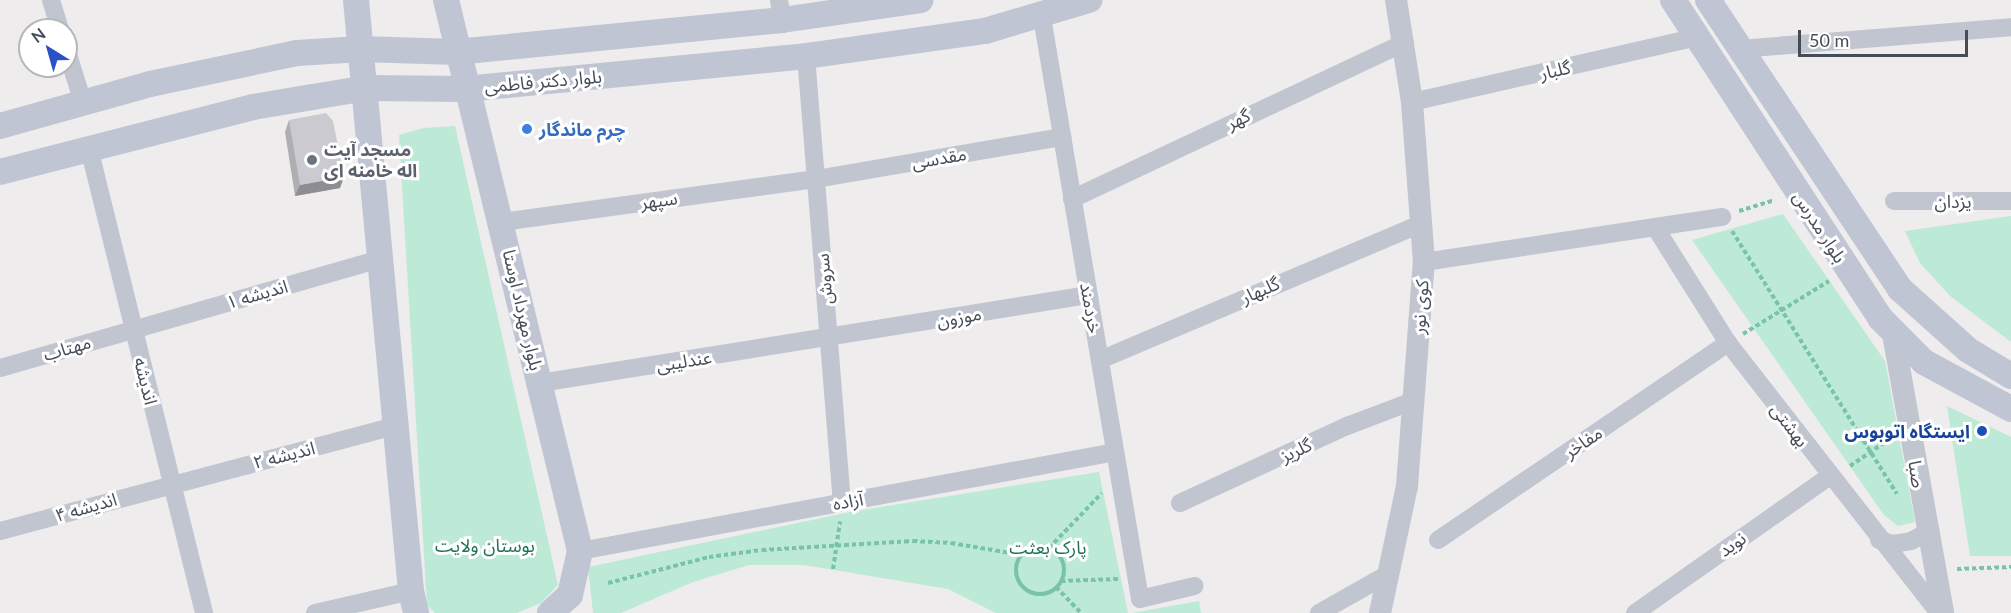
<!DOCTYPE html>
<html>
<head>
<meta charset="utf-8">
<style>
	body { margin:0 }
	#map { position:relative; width:2011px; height:613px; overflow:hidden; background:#eeecec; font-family:Lato,"Noto Sans Arabic",sans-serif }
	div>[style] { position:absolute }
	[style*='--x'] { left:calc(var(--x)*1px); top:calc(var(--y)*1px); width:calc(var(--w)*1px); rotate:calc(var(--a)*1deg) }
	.green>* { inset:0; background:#bde9d7 }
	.path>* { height:4px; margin-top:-2px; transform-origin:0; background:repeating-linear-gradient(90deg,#79c3ad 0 4.5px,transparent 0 7.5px) }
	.path>.ring { margin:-2px; padding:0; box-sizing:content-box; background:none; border:4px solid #79c3ad; border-radius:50% }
	.minor>* { height:18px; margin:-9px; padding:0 9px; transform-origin:9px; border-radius:9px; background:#c0c5d0 }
	.tertiary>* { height:22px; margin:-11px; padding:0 11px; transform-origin:11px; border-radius:11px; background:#c0c5d0 }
	.secondary>* { height:26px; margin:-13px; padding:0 13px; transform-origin:13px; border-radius:13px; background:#c0c5d3 }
	.wall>* { inset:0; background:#aeaeb3 }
	.shaded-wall>* { inset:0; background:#8d8d92 }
	.building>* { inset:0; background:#cacad0 }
	.dots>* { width:16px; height:16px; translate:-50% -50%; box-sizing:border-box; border:3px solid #fff; border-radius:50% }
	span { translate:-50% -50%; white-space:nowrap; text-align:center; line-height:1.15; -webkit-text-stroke:6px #fff; paint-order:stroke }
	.street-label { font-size:18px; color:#464c57 }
	.shop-label { font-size:18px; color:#366cbe; font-weight:700 }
	.left { translate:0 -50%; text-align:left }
	.worship-label { font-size:18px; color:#5b616d; font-weight:700 }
	.transit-label { font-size:18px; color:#164399; font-weight:700 }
	.right { translate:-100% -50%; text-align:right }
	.park-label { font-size:18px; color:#1f7057 }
	.north { position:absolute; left:18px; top:18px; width:60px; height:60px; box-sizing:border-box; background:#fff; border:2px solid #b5b7bc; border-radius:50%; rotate:323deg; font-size:16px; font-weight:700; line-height:24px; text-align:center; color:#464c57 }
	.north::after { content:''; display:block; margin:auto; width:21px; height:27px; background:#2a50ca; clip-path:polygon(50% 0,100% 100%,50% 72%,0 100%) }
	.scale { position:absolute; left:1798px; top:30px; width:170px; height:27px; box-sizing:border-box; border:3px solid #464c57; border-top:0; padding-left:8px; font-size:18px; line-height:21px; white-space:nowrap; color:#464c57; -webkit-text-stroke:4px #fff; paint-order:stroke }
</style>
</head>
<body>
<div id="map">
	<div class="green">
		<i style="clip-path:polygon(455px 126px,558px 585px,541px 603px,517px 613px,435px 613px,427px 605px,399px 135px,424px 128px)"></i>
		<i style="clip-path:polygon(1783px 214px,1885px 361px,1915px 522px,1898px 526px,1884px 515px,1692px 240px)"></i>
		<i style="clip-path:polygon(2011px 216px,2011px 342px,1950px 296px,1920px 263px,1905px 231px)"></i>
		<i style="clip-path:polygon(1947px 406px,2011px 437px,2011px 556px,1970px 556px)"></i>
		<i style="clip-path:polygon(1099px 472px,1128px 613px,996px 613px,948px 589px,804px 565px,749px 565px,693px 582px,621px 613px,593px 613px,588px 567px,850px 512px)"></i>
		<i style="clip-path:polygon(1199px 601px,1201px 613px,1132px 613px)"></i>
	</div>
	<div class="path">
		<i style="--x:1739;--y:211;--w:37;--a:-17"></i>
		<i style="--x:1732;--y:231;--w:310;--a:57.9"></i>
		<i style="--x:1743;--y:334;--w:101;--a:-31.6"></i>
		<i style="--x:1850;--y:466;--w:50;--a:-34.3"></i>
		<i class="ring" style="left:1016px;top:546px;width:44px;height:44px"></i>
		<i style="--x:1049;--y:548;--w:76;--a:-46.1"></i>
		<i style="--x:833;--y:569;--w:48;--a:-81.5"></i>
		<i style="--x:1957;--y:569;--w:54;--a:-2.1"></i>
		<i style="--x:1061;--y:581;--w:57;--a:-2"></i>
		<i style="--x:608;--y:583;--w:104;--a:-14.4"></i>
		<i style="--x:709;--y:557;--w:53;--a:-7.5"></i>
		<i style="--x:762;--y:550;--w:151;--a:-3.4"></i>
		<i style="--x:913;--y:541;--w:38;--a:3"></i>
		<i style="--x:951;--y:543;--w:72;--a:9.6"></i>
		<i style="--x:1056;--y:587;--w:36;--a:46"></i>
	</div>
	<div class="minor">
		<i style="--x:51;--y:0;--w:31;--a:73"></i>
		<i style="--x:779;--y:0;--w:20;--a:81"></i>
		<i style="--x:1042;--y:17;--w:590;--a:80.44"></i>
		<i style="--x:1140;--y:599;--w:56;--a:-13.5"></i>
		<i style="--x:66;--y:48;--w:58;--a:72.8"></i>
		<i style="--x:1739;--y:49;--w:273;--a:-4.6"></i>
		<i style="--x:806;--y:56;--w:447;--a:85.4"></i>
		<i style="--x:1412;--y:102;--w:293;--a:-12.8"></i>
		<i style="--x:89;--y:148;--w:479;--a:76.1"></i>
		<i style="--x:1072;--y:199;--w:368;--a:-25.2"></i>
		<i style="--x:1894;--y:201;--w:117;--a:0"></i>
		<i style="--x:502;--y:222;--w:317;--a:-7.8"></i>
		<i style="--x:816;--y:179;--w:250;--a:-9.7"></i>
		<i style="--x:1655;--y:227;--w:68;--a:-8.5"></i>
		<i style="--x:1424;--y:262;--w:234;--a:-8.6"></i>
		<i style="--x:1655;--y:227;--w:137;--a:57.8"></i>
		<i style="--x:1728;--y:343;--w:343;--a:52"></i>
		<i style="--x:1100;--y:360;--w:350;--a:-23"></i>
		<i style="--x:0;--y:368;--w:395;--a:-16"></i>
		<i style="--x:540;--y:383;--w:556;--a:-9.11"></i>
		<i style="--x:1180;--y:503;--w:184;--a:-24.8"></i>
		<i style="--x:1347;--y:426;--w:71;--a:-20.7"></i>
		<i style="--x:0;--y:531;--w:410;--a:-14.9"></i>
		<i style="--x:1438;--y:540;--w:351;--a:-34.2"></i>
		<i style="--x:1879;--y:540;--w:15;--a:16"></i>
		<i style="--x:1893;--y:544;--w:18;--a:-9"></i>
		<i style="--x:1911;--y:541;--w:17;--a:-28"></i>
		<i style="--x:580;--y:551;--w:544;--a:-10.48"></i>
		<i style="--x:315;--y:613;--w:98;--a:-12.9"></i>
		<i style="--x:1319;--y:613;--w:79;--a:-29.5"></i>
		<i style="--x:1635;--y:613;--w:238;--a:-35.1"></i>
	</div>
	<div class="tertiary">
		<i style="--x:1893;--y:334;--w:283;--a:79.8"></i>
		<i style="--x:1380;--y:613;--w:130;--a:-78"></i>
		<i style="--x:1407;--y:486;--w:225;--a:-85.7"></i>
		<i style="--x:1424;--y:262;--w:160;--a:-94.3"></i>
		<i style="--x:1412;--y:102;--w:103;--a:-98.9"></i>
	</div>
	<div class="secondary">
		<i style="--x:356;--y:0;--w:594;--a:84.68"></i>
		<i style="--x:411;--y:591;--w:23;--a:77"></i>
		<i style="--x:446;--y:0;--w:567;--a:76.33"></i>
		<i style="--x:580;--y:551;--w:45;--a:102.8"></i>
		<i style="--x:570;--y:595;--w:27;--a:138"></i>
		<i style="--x:1673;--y:0;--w:379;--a:56.9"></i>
		<i style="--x:1880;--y:318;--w:62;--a:45"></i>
		<i style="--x:1924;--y:362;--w:99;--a:28.4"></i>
		<i style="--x:1708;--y:0;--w:347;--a:56.4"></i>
		<i style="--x:1900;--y:289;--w:91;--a:41.9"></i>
		<i style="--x:1968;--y:350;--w:50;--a:31.2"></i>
		<i style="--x:0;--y:126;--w:156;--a:-15.6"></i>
		<i style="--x:150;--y:84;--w:150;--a:-11.9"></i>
		<i style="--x:297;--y:53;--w:64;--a:-3.6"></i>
		<i style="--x:361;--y:49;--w:95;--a:1.8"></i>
		<i style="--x:456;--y:52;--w:328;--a:-5.6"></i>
		<i style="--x:782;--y:20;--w:140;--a:-8.2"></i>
		<i style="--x:0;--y:172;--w:261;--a:-14.4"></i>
		<i style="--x:253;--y:107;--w:61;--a:-9.5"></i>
		<i style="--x:313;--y:97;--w:54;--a:-9.6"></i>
		<i style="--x:366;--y:88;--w:99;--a:0.6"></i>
		<i style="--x:465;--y:89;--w:343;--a:-5.5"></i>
		<i style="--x:806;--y:56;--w:181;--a:-8"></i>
		<i style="--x:985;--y:31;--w:109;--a:-16.6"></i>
	</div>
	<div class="wall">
		<i style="clip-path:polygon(289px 120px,340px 188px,295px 196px,285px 132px)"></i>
	</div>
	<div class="shaded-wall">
		<i style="clip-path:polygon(344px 177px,340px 188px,295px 196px,300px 185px)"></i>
	</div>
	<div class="building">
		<i style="clip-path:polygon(326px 113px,333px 121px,344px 177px,300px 185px,289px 120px)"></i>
	</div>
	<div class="dots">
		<i style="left:527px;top:129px;background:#3f7fe0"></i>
		<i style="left:312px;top:160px;background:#6b7280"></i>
		<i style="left:1982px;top:431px;background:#1a4fb4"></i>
	</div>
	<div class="street-label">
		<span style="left:1555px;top:70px;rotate:-13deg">گلبار</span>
		<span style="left:543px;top:81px;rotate:-5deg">بلوار دکتر فاطمی</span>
		<span style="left:1238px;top:119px;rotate:-26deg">گهر</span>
		<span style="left:939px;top:158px;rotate:-10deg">مقدسی</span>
		<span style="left:659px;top:200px;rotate:-8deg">سپهر</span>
		<span style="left:1953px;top:201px">یزدان</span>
		<span style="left:1820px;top:227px;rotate:57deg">بلوار مدرس</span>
		<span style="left:824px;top:279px;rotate:-95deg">سروش</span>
		<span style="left:1260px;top:290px;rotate:-24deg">گلبهار</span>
		<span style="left:257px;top:294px;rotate:-16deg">اندیشه ۱</span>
		<span style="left:1420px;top:307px;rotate:-86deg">کوی نور</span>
		<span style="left:1091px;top:308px;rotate:80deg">خردمند</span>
		<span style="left:523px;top:310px;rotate:77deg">بلوار مهرداد اوستا</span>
		<span style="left:959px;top:317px;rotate:-10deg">موزون</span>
		<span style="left:67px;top:348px;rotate:-16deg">مهتاب</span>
		<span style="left:684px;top:361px;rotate:-9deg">عندلیبی</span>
		<span style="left:146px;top:381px;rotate:76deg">اندیشه</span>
		<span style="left:1790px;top:425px;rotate:53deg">بهشتی</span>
		<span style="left:1583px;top:442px;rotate:-34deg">مفاخر</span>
		<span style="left:1296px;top:450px;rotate:-25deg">گلریز</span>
		<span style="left:284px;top:455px;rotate:-14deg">اندیشه ۲</span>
		<span style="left:1917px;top:474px;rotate:81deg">صبا</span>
		<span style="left:848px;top:501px;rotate:-10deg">آزاده</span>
		<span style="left:86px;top:507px;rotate:-16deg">اندیشه ۴</span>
		<span style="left:1732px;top:544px;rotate:-35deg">نوید</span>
	</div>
	<div class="shop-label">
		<span class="left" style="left:539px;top:129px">چرم ماندگار</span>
	</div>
	<div class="worship-label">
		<span class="left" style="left:324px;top:160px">مسجد آیت<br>اله خامنه ای</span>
	</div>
	<div class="transit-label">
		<span class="right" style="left:1970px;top:431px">ایستگاه اتوبوس</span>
	</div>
	<div class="park-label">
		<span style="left:485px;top:545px">بوستان ولایت</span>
		<span style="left:1048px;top:547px">پارک بعثت</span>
	</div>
	<div class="north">N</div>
	<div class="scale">50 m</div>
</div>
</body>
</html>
